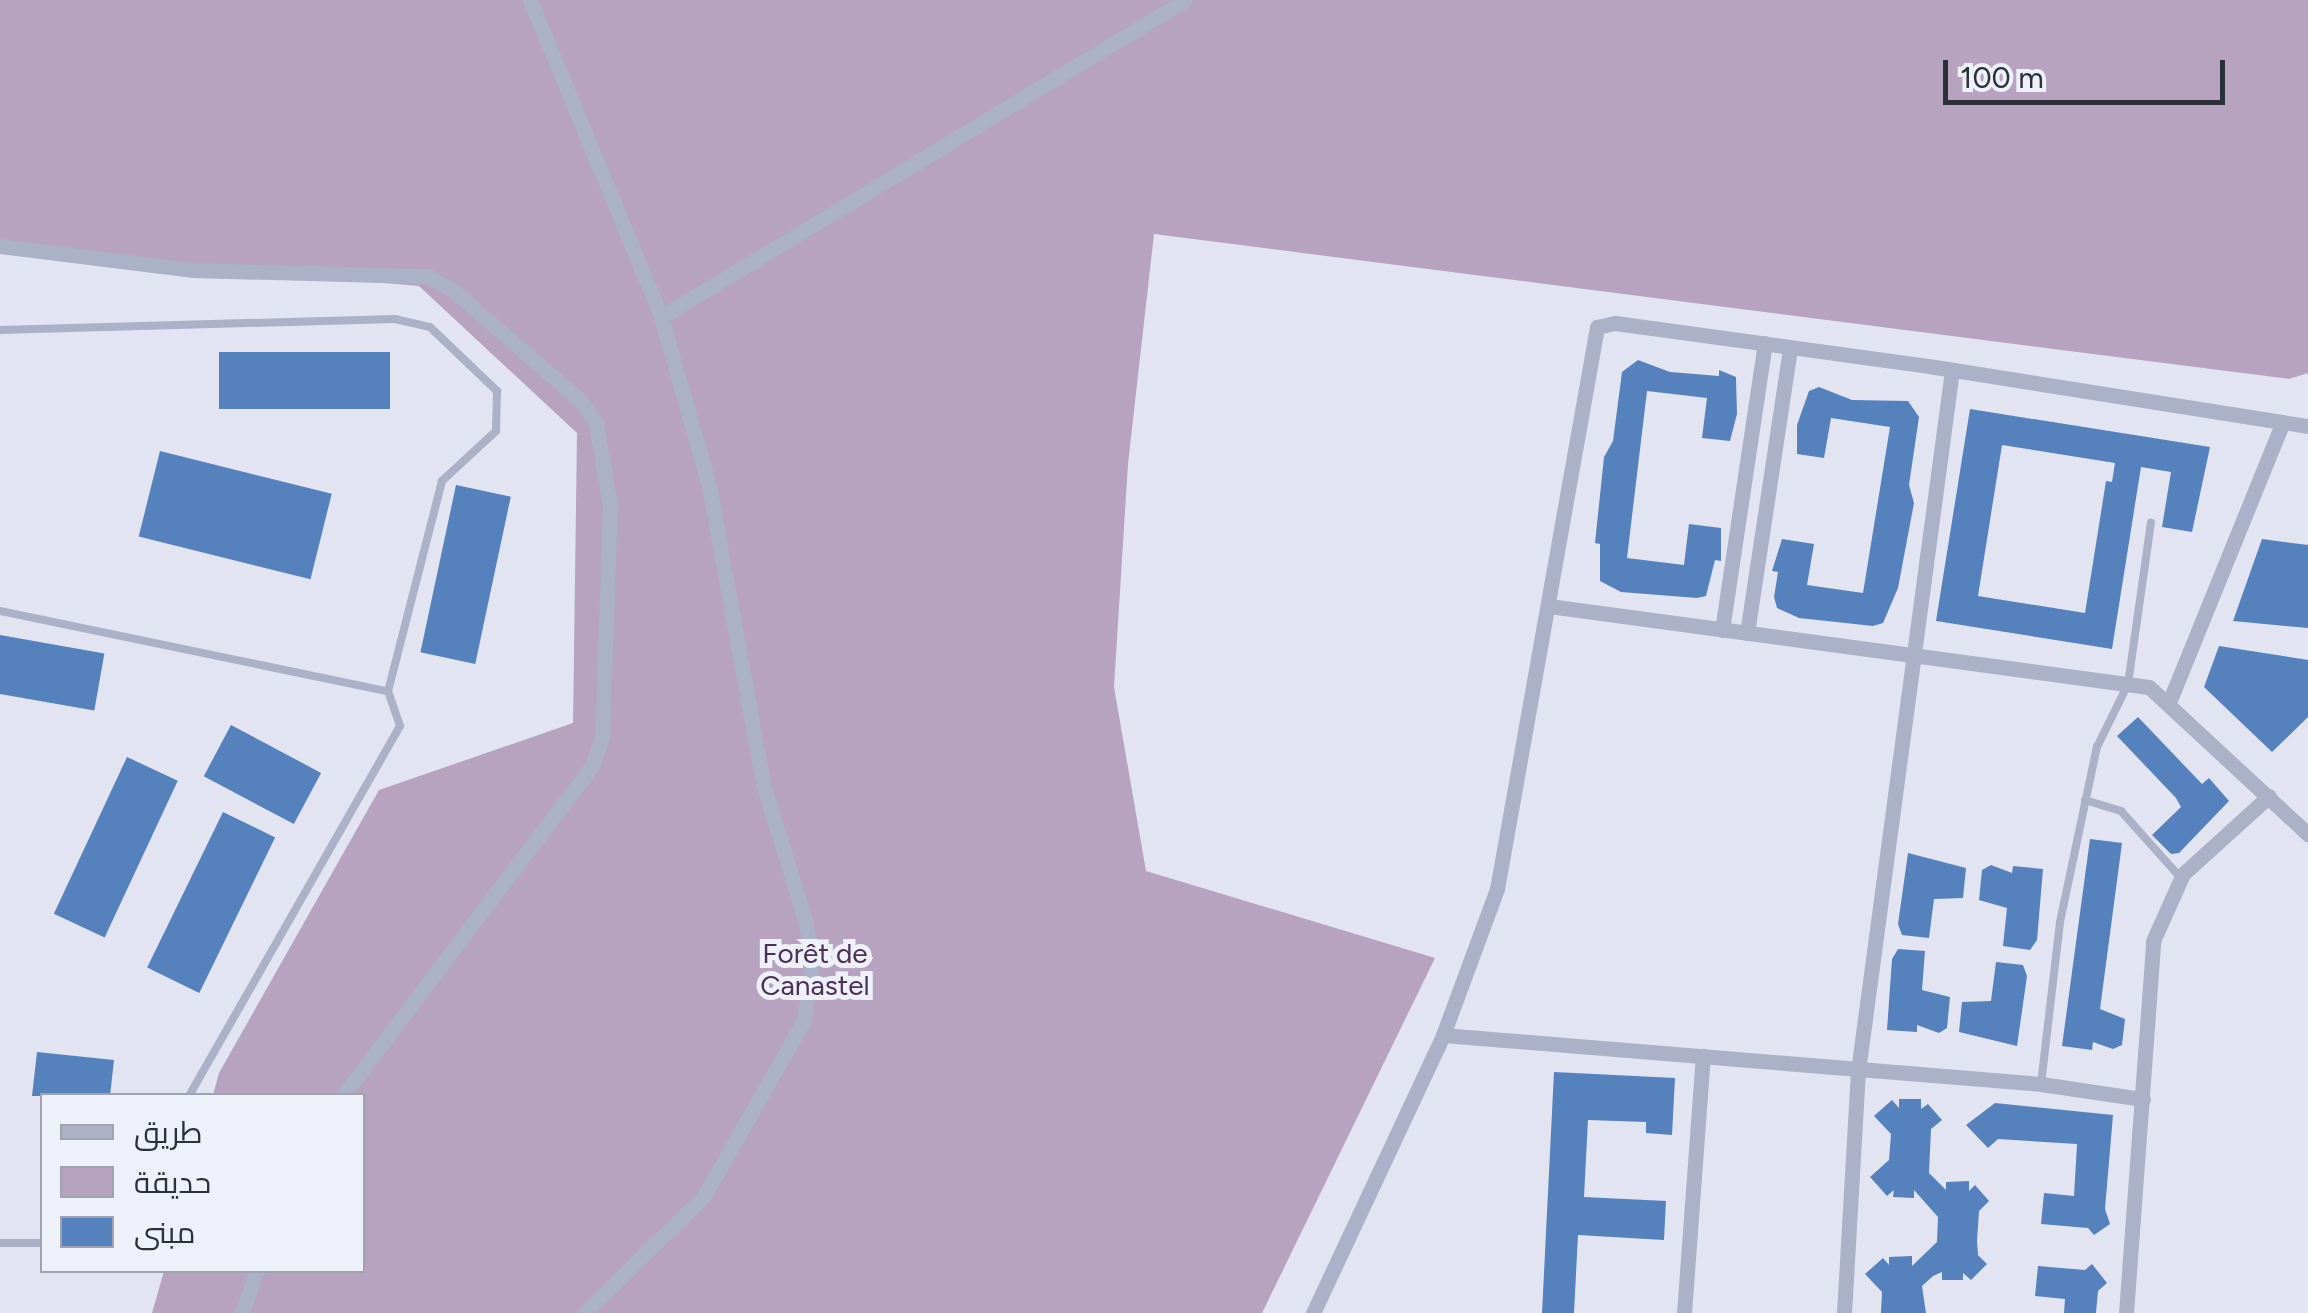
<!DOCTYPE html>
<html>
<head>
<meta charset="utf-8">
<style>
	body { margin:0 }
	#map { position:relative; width:2308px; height:1313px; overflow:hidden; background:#e2e4f2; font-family:Figtree,Cairo,sans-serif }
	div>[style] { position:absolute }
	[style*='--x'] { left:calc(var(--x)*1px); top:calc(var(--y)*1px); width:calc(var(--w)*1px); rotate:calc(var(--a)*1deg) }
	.green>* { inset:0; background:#b7a2c0 }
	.building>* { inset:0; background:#5581bd; transform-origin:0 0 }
	.lane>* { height:8px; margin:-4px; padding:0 4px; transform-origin:4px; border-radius:4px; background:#abb1c7 }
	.street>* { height:15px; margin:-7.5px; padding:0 7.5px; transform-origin:7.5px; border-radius:7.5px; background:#abb1c7 }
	span { translate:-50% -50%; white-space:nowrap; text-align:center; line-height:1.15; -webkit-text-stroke:10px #eef0fa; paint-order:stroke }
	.park-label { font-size:28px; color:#4b3155 }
	.legend { position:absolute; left:40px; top:1093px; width:325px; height:180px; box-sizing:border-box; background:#eef0fa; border:2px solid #a0a3ad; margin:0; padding:12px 18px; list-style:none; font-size:30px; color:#2c3039 }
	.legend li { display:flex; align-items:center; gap:20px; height:50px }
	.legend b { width:50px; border:2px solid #a0a3ad }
	.scale { position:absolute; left:1943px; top:60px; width:282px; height:45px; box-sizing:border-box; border:5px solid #2c3039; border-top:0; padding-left:12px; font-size:30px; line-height:35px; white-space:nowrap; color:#2c3039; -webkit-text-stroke:8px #eef0fa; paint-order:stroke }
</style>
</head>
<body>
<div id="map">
	<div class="green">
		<i style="clip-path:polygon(0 0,2308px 0,2308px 373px,2289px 379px,1154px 234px,1128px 464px,1114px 687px,1146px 871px,1435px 958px,1262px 1313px,152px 1313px,164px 1271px,362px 1270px,362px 1096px,213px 1095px,219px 1073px,379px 790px,573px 723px,577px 433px,419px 286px,0 249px)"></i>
	</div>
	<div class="building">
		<i style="left:390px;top:352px;width:57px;height:171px;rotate:90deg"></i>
		<i style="clip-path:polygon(1638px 360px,1670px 372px,1719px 376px,1719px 370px,1736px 377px,1737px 414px,1730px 441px,1702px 438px,1707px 398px,1647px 391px,1627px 558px,1684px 565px,1689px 524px,1721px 528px,1721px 561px,1715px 560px,1706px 596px,1697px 598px,1621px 592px,1600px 581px,1600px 544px,1595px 543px,1604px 457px,1613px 441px,1622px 372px)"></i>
		<i style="clip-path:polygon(1819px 387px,1852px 400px,1908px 401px,1919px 417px,1909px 485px,1914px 503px,1898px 588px,1883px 623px,1873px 626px,1799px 618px,1777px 608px,1774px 597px,1778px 572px,1772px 571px,1782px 539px,1814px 544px,1807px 585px,1863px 593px,1890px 427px,1831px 418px,1824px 458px,1797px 454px,1797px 425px,1809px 391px)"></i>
		<i style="clip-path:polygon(evenodd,1970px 409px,2210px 447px,2192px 532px,2162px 527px,2171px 472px,2141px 467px,2112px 649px,1936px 621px,1970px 409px,2002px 445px,2115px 463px,2112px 482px,2106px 481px,2085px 613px,1978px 596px,2002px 445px)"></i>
		<i style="left:160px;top:451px;width:177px;height:88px;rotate:14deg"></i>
		<i style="left:456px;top:485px;width:56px;height:171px;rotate:12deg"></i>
		<i style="clip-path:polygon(2262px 539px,2308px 545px,2308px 628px,2233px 621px)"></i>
		<i style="left:0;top:635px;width:106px;height:58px;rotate:10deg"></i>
		<i style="clip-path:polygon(2219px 646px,2308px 660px,2308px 717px,2272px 752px,2204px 687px)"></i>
		<i style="clip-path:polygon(2138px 717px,2202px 784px,2209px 778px,2229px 801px,2179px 853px,2171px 854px,2152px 835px,2181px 807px,2176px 798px,2117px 736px)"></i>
		<i style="left:231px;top:725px;width:102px;height:58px;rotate:28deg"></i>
		<i style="left:127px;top:757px;width:56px;height:173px;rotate:25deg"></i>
		<i style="left:223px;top:812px;width:58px;height:173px;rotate:26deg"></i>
		<i style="clip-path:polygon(2090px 839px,2122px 843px,2100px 1009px,2125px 1019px,2122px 1045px,2113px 1049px,2093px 1042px,2092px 1050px,2062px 1046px)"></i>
		<i style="clip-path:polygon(1908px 853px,1966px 868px,1963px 898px,1934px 899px,1929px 938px,1902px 935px,1898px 924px)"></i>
		<i style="clip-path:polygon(1991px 865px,2012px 873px,2013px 866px,2043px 869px,2037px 940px,2030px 950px,2003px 946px,2007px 908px,1979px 900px,1982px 870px)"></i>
		<i style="clip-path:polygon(1898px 949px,1925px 951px,1922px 990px,1950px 997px,1947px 1028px,1939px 1033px,1917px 1025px,1917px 1032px,1887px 1030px,1892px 959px)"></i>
		<i style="clip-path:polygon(1996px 962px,2023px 965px,2027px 976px,2017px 1046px,1959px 1032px,1962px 1002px,1991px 1001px)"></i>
		<i style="clip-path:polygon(37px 1052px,114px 1060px,110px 1096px,32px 1096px)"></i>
		<i style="clip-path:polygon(1554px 1072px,1675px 1078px,1672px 1135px,1646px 1133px,1646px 1122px,1588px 1120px,1584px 1197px,1666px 1201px,1664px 1240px,1578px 1235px,1574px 1313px,1542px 1313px)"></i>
		<i style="clip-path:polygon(1899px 1099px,1921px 1099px,1921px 1109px,1928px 1104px,1942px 1120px,1931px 1129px,1929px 1173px,1946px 1190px,1946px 1182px,1969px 1181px,1969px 1191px,1975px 1185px,1989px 1201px,1979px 1211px,1977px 1241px,1978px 1255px,1987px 1264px,1971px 1280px,1963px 1273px,1963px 1280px,1942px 1280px,1942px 1272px,1933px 1276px,1922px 1286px,1926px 1313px,1881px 1313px,1882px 1292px,1865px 1274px,1883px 1258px,1889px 1265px,1889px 1257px,1912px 1256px,1912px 1266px,1937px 1242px,1938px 1217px,1914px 1190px,1914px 1198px,1893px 1197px,1894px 1190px,1887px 1196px,1870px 1177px,1889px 1160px,1891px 1134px,1874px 1116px,1892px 1100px,1899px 1108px)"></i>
		<i style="clip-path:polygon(1995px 1103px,2113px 1115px,2105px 1209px,2110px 1224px,2094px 1235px,2088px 1228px,2041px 1224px,2044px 1193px,2074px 1196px,2077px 1144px,1998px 1139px,1988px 1148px,1966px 1125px)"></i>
		<i style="clip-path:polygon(2092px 1264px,2107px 1283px,2098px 1291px,2096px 1313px,2064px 1313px,2065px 1299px,2035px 1296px,2038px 1266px,2085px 1270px)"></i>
	</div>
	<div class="lane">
		<i style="--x:0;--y:330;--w:395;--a:-1.6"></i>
		<i style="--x:395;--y:319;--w:36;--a:13"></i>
		<i style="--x:430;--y:327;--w:93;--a:43.7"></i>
		<i style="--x:497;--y:391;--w:40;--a:91.4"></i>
		<i style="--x:496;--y:431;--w:74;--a:137.2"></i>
		<i style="--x:442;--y:481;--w:217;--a:104.4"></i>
		<i style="--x:388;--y:691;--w:37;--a:71"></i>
		<i style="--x:400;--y:726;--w:426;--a:119.7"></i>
		<i style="--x:0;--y:611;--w:396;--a:11.7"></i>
		<i style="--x:2085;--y:800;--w:38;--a:17"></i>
		<i style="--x:2121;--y:811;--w:90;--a:48.2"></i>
		<i style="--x:2041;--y:1084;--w:163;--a:-83.3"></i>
		<i style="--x:2060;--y:922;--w:179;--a:-78.1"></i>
		<i style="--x:2097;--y:747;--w:70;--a:-63.8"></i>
		<i style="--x:2128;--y:684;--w:163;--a:-81.9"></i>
		<i style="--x:0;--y:1243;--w:42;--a:0"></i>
	</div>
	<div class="street">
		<i style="--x:530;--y:0;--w:343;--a:67.5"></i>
		<i style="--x:661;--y:317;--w:176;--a:74.1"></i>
		<i style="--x:709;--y:486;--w:303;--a:79.7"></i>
		<i style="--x:763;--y:784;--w:145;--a:72.8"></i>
		<i style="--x:806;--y:923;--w:40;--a:81.5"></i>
		<i style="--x:812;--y:963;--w:58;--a:98"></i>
		<i style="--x:804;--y:1020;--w:202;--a:119.6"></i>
		<i style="--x:704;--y:1196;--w:168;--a:135.7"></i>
		<i style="--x:0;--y:246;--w:193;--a:7.1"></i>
		<i style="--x:192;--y:270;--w:236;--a:1.5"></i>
		<i style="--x:428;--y:276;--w:30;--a:30"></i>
		<i style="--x:454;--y:291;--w:167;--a:40.9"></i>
		<i style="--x:580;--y:400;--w:28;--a:55"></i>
		<i style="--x:596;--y:423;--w:84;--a:80.4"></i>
		<i style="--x:610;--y:506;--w:231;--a:92"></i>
		<i style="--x:602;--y:737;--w:31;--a:109"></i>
		<i style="--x:592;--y:766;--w:414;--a:127.1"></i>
		<i style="--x:661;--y:317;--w:612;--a:-31.17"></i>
		<i style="--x:1549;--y:606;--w:605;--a:7.69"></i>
		<i style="--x:2149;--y:687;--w:217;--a:42.8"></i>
		<i style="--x:1722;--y:630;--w:290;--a:-81.5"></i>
		<i style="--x:1747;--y:633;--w:289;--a:-81.4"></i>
		<i style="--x:2170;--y:700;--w:298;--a:-67.9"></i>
		<i style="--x:1443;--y:1035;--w:600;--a:4.68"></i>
		<i style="--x:2041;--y:1084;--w:103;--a:8.4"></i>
		<i style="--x:242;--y:1313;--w:46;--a:-70.8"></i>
		<i style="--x:1313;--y:1313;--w:307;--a:-64.9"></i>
		<i style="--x:1443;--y:1035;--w:156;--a:-69.7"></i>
		<i style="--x:1497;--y:889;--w:571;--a:-79.91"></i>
		<i style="--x:1597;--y:327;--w:18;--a:-13"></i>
		<i style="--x:1615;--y:323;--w:323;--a:7.8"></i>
		<i style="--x:1935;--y:367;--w:378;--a:9"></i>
		<i style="--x:1684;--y:1313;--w:258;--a:-85.8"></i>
		<i style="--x:1844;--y:1313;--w:242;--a:-86.7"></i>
		<i style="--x:1858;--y:1071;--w:707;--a:-82.36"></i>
		<i style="--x:2126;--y:1313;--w:373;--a:-85.8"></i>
		<i style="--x:2153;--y:941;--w:73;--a:-65.9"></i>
		<i style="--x:2183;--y:874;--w:116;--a:-42.2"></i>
	</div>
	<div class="park-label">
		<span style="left:815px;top:969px">Forêt de<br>Canastel</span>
	</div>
	<ul class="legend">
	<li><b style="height:12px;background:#abb1c7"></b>طريق</li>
	<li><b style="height:28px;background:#b7a2c0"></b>حديقة</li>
	<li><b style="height:28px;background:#5581bd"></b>مبنى</li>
	</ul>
	<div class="scale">100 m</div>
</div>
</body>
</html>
